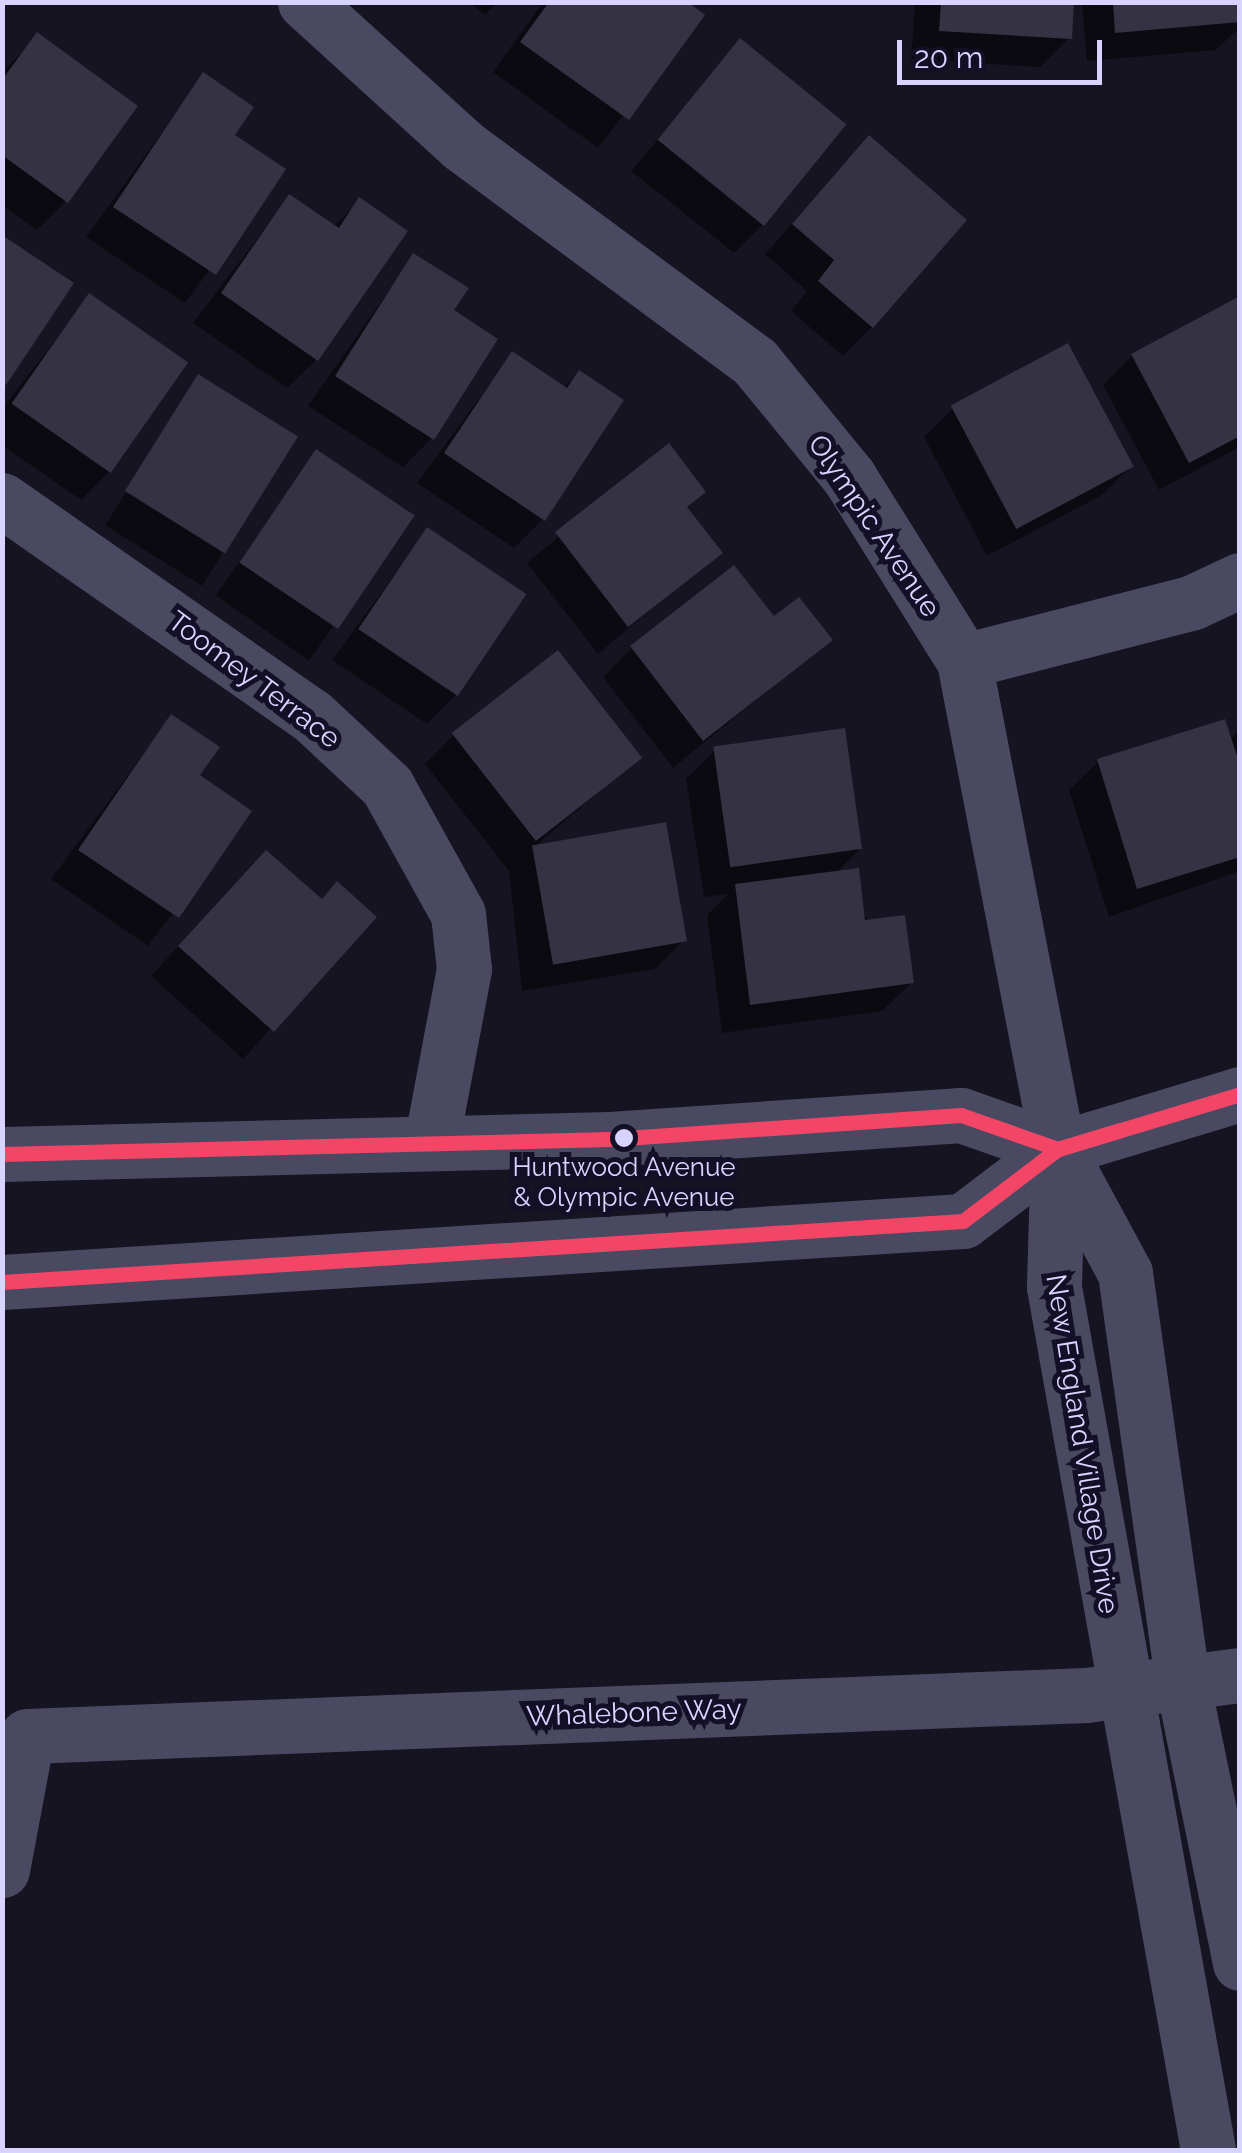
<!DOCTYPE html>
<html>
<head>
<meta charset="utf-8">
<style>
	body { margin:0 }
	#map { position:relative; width:1242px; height:2153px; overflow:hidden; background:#161421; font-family:Raleway,sans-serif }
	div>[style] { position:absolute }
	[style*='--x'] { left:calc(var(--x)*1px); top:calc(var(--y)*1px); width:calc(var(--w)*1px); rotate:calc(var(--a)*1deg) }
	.shadow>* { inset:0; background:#0007; transform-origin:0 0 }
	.building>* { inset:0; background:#343243; transform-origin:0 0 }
	.minor>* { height:55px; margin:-27.5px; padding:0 27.5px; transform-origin:27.5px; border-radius:27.5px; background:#4a4962 }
	.tertiary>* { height:55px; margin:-27.5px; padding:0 27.5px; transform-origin:27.5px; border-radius:27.5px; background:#4a4962 }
	.bus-1>* { height:15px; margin:-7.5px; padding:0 7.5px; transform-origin:7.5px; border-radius:7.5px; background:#f34667 }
	.dots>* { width:28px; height:28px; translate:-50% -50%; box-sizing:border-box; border:5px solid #130f26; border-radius:50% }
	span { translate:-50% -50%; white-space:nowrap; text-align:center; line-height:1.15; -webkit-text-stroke:10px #130f26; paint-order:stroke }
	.bus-label { font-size:26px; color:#d9d4ff }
	.street-label { font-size:28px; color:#d9d4ff }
	.frame { position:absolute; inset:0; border:5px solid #d9d4ff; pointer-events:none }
	.scale { position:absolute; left:897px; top:40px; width:205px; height:45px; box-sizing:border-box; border:5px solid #d9d4ff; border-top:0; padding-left:12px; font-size:30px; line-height:35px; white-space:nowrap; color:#d9d4ff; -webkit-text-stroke:8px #130f26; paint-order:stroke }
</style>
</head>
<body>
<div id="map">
	<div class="shadow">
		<i style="clip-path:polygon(468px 2px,498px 2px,485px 15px)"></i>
		<i style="clip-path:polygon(543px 2px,684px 2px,701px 15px,598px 148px,493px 72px)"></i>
		<i style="clip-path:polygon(915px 2px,1071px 2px,1069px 38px,1040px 67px,911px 59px)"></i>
		<i style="clip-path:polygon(1082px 2px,1240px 2px,1240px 27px,1216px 50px,1087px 61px)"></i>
		<i style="clip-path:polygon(38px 35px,66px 201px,37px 230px,2px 205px,2px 73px)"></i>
		<i style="clip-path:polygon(741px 41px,763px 224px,734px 253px,631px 171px)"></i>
		<i style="clip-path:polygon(203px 76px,231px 136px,283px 170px,185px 303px,86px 237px)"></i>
		<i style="clip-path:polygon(869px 138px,872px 327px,843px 356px,791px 311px,807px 291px,765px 254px)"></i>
		<i style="clip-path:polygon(289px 197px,333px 227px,360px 201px,316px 360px,287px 388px,193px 323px)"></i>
		<i style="clip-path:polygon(413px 256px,451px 311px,432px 438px,403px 467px,308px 406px)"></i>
		<i style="clip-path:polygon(89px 297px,110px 471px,81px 500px,2px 445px,2px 409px)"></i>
		<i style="clip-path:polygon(1240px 299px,1240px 447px,1159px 490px,1103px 385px,1132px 356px)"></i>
		<i style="clip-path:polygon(512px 354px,563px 388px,579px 373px,543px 519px,514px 548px,417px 483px)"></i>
		<i style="left:198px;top:377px;width:114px;height:175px;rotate:32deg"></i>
		<i style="clip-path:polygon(953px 408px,1131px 466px,1102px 495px,987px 556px,924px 437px)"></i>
		<i style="clip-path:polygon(668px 446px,703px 492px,686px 509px,719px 552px,598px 654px,527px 563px)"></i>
		<i style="left:316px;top:452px;width:114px;height:175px;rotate:35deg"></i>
		<i style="clip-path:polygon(427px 530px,456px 695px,427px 724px,332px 660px)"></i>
		<i style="clip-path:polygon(773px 619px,830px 640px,673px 768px,603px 677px,632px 648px)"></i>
		<i style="clip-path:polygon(171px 717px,197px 776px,249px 812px,148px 946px,51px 879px)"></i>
		<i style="clip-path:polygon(1240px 729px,1240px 871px,1109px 917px,1069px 790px,1099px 761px,1229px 740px)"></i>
		<i style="clip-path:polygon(454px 735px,640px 757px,534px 847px,684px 940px,655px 969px,522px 991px,509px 871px,425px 764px)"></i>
		<i style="clip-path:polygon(715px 750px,860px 849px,835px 874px,912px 982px,882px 1011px,722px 1033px,707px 915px,728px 894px,704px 897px,686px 779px)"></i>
		<i style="clip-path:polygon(237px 882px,373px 917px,243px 1059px,151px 976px)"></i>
	</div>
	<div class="building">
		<i style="clip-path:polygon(549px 2px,688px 2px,705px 15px,629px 120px,520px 42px)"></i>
		<i style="clip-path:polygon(941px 2px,1074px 2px,1072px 39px,939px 31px)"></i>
		<i style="clip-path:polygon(1113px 2px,1240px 2px,1240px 22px,1115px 33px)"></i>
		<i style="clip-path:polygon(37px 32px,138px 106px,68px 203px,2px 155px,2px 80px)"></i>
		<i style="left:740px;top:38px;width:137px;height:131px;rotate:39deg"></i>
		<i style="clip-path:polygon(203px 72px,254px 107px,235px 135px,286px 169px,216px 275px,113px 207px)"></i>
		<i style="clip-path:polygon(869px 135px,967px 220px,873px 328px,818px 281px,834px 260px,792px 224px)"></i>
		<i style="clip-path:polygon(289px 194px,339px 228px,359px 197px,408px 231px,318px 361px,221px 293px)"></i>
		<i style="clip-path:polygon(2px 235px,74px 283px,6px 385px,2px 383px)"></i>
		<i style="clip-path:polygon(413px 253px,469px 288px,454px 310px,498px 339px,434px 440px,335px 376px)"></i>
		<i style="left:89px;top:293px;width:121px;height:135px;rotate:35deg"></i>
		<i style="clip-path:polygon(1240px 296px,1240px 436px,1189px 463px,1131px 354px)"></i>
		<i style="left:1068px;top:343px;width:140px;height:133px;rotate:62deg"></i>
		<i style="clip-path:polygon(512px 351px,567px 388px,579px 370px,624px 400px,545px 521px,444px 453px)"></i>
		<i style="left:198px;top:374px;width:118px;height:138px;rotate:32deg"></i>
		<i style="clip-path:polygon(669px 443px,706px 492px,687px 507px,723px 553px,628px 627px,555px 532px)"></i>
		<i style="left:316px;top:449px;width:119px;height:137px;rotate:34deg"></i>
		<i style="left:427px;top:527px;width:120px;height:123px;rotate:34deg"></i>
		<i style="clip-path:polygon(734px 565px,774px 616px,799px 597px,833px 640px,703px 741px,630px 646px)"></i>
		<i style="left:558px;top:650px;width:137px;height:135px;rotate:52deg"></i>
		<i style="clip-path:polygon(171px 714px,220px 747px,200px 775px,252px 811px,179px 918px,78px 850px)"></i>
		<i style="clip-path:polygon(1225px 719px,1240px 765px,1240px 857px,1137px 889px,1097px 759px)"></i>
		<i style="left:845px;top:728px;width:122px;height:133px;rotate:82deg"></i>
		<i style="left:666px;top:822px;width:121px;height:136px;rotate:80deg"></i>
		<i style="clip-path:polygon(266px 850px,322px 899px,337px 881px,377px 917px,274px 1032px,178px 946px)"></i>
		<i style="clip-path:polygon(859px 868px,865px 920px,905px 915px,914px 983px,750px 1005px,735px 884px)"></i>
	</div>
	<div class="minor">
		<i style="--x:305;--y:2;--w:212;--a:42.3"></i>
		<i style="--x:462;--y:145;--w:365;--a:36.5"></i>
		<i style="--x:755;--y:362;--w:149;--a:50.7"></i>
		<i style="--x:849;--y:477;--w:217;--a:58"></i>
		<i style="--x:964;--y:661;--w:497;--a:79.1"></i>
		<i style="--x:1058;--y:1149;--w:138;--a:91.7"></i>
		<i style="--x:1054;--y:1287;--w:877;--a:79.88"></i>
		<i style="--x:2;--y:500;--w:378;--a:34.9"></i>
		<i style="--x:312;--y:716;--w:103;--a:43"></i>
		<i style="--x:387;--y:786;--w:146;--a:61"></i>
		<i style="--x:458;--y:914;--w:55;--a:83.8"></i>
		<i style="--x:464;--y:969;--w:177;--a:100.7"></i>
		<i style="--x:964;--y:661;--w:236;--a:-14.4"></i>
		<i style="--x:1193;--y:602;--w:52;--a:-25.1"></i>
		<i style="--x:1058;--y:1149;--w:141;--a:61.6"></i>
		<i style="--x:1125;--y:1273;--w:411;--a:82"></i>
		<i style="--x:1182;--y:1680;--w:289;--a:78.4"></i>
		<i style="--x:2;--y:1870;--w:136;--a:-79.4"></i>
		<i style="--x:27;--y:1736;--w:1060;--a:-2.22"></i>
		<i style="--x:1086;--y:1695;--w:155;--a:-7.4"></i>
	</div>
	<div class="tertiary">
		<i style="--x:2;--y:1154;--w:608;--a:-1.41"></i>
		<i style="--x:610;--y:1139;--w:352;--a:-3.9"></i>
		<i style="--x:961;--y:1115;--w:103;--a:19.3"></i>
		<i style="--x:2;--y:1282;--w:963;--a:-3.63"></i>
		<i style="--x:963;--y:1221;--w:119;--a:-37.2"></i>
		<i style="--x:1058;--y:1149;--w:190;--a:-16.8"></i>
	</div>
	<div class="bus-1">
		<i style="--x:2;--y:1154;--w:608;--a:-1.41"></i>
		<i style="--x:610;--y:1139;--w:352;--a:-3.9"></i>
		<i style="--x:961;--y:1115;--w:103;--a:19.3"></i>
		<i style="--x:1058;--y:1149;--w:65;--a:-17"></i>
		<i style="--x:2;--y:1282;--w:963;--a:-3.63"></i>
		<i style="--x:963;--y:1221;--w:119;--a:-37.2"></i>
		<i style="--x:1058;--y:1149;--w:190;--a:-16.8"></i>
	</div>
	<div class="dots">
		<i style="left:624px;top:1138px;background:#d9d4ff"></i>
	</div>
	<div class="bus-label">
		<span style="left:624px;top:1183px">Huntwood Avenue<br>&amp; Olympic Avenue</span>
	</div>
	<div class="street-label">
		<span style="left:874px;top:526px;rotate:56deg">Olympic Avenue</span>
		<span style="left:254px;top:680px;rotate:37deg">Toomey Terrace</span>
		<span style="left:1082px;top:1444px;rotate:81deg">New England Village Drive</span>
		<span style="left:634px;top:1713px;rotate:-2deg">Whalebone Way</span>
	</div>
	<div class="frame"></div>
	<div class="scale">20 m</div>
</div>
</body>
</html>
